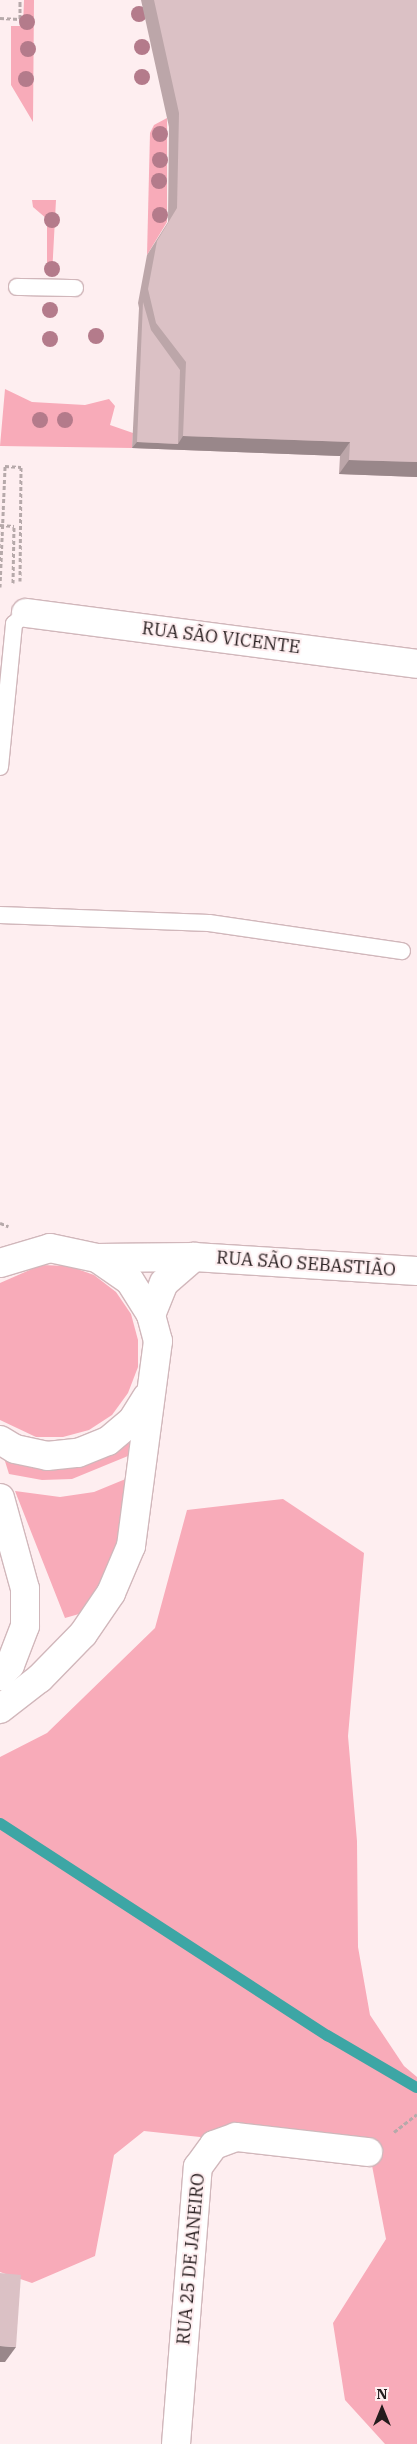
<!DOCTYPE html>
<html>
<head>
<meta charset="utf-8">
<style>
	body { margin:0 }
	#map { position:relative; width:417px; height:2444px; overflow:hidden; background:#feeef0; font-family:"IBM Plex Serif",serif }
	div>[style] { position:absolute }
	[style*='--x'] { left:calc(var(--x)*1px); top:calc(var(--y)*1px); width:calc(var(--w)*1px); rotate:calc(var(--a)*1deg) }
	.green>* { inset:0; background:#f8abb9 }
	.stream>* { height:11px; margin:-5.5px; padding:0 5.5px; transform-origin:5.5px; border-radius:5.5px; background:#3da6a5 }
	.path>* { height:3px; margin-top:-1.5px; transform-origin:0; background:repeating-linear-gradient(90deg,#b6a9aa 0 4px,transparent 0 6.5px) }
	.roads { filter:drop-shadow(1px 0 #d1b7bb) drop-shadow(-1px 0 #d1b7bb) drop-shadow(0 1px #d1b7bb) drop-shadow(0 -1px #d1b7bb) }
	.service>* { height:16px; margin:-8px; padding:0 8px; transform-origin:8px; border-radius:8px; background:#fff }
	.minor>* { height:28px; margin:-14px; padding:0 14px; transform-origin:14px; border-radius:14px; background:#fff }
	.tertiary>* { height:28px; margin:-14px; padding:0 14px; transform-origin:14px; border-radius:14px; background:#fff }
	.path-bridge>* { height:3px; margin-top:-1.5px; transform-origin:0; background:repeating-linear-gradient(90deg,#b6a9aa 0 4px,transparent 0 6.5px) }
	.trees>* { width:16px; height:16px; margin:-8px; border-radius:50%; background:#b47b8b }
	.wall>* { inset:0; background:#bca6a9 }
	.shaded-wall>* { inset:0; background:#99878a }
	.building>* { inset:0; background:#dbc1c5 }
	span { translate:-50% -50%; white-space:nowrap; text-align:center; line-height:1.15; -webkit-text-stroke:4px #feeef0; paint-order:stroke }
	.street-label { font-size:18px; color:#251c1d }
	.north { position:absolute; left:357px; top:2384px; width:50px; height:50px; -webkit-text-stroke:4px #feeef0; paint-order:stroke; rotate:0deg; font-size:14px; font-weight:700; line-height:20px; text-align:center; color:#251c1d }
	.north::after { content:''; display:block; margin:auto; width:18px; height:22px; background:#251c1d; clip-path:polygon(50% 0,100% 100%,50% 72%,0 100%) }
</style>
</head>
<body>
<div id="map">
	<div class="green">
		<i style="clip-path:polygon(24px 0,34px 0,33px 122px,11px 85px,11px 26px,23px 26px)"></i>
		<i style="clip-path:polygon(167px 118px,167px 222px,147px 255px,150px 133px,154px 125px)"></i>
		<i style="clip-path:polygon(32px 200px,56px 200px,52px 275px,47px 271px,47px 219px,33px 207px)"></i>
		<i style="clip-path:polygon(5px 389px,32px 402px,85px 405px,109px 399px,115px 406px,110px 425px,133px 433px,132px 448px,0 446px)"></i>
		<i style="clip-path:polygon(41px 1265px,69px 1266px,94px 1275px,116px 1292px,131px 1314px,138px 1340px,138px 1367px,128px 1393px,112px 1415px,89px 1430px,63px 1437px,36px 1437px,0 1420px,0 1283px)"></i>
		<i style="clip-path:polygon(130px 1438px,128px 1456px,72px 1479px,42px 1480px,9px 1474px,4px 1458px)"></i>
		<i style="clip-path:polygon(128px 1478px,127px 1515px,114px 1562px,79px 1614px,65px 1618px,15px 1491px,60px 1497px,94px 1492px)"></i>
		<i style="clip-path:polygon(283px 1499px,364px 1553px,348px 1736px,357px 1841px,358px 1947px,370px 2015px,404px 2066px,417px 2077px,417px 2444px,385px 2444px,345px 2400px,333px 2323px,386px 2239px,370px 2155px,144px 2131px,114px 2155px,95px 2256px,32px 2283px,0 2272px,0 1757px,47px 1733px,155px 1628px,187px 1510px)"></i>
	</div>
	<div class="stream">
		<i style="--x:0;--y:1823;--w:390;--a:33"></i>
		<i style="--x:327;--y:2035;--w:103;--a:30.3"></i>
	</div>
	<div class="path">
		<i style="--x:0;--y:18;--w:20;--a:3"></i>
		<i style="--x:20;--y:19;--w:19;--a:-90"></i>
		<i style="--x:13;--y:583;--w:57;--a:-89"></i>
		<i style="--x:0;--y:587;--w:121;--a:-87.6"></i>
		<i style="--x:5;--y:466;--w:16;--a:4"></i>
		<i style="--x:21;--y:467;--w:114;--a:90.5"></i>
		<i style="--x:0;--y:1223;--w:9;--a:21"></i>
		<i style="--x:394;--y:2132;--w:29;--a:-38"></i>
	</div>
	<div class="roads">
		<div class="service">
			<i style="--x:17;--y:287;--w:58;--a:1"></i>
			<i style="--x:0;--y:767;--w:144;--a:-84.4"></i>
			<i style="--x:14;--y:624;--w:16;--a:-43"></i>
			<i style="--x:0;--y:915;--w:209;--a:2.2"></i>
			<i style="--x:209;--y:923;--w:195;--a:8.3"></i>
		</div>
		<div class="minor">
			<i style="--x:26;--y:613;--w:394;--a:7.4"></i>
			<i style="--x:176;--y:2444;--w:278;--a:-85.5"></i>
			<i style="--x:198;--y:2167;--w:27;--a:-54"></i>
			<i style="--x:214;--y:2145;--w:23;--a:-20"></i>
			<i style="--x:236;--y:2137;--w:133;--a:6.5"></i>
		</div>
		<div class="tertiary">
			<i style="--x:97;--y:1258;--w:97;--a:-0.6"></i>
			<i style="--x:194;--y:1257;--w:223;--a:3.6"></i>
			<i style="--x:0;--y:1263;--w:52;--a:-16.7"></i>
			<i style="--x:50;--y:1248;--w:48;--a:12"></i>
			<i style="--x:97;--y:1258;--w:40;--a:34.9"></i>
			<i style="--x:130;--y:1281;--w:40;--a:58"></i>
			<i style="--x:151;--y:1315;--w:27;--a:75"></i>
			<i style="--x:158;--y:1341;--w:207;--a:97.5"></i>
			<i style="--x:131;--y:1546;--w:51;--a:113.1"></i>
			<i style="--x:111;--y:1593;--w:50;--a:124.3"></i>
			<i style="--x:83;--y:1634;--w:62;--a:134.3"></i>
			<i style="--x:40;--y:1678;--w:51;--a:142.2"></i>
			<i style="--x:151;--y:1315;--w:35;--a:-68"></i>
			<i style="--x:164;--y:1283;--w:40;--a:-41"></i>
			<i style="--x:0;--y:1440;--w:17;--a:31"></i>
			<i style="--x:15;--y:1449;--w:33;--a:12"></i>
			<i style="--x:47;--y:1456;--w:31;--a:-6"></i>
			<i style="--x:78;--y:1453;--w:32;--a:-22"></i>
			<i style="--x:108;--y:1441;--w:31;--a:-40"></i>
			<i style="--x:132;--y:1421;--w:28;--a:-58"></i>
			<i style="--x:0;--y:1498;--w:94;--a:74.6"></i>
			<i style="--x:25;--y:1589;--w:37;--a:90"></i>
			<i style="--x:25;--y:1626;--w:42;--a:111"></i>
			<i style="--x:10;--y:1665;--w:15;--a:132"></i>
		</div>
	</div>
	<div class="path-bridge">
		<i style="--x:0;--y:525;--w:14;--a:4"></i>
	</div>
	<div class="trees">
		<i style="left:139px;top:14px"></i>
		<i style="left:27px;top:22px"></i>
		<i style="left:142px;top:47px"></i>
		<i style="left:28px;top:49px"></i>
		<i style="left:142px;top:77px"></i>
		<i style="left:26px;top:79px"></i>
		<i style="left:160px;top:134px"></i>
		<i style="left:160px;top:160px"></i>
		<i style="left:159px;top:181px"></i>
		<i style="left:160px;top:215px"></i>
		<i style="left:52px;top:220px"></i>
		<i style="left:52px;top:269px"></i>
		<i style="left:50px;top:310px"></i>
		<i style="left:96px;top:336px"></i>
		<i style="left:50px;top:339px"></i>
		<i style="left:40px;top:420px"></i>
		<i style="left:65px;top:420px"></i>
	</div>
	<div class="wall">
		<i style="clip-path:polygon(141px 0,417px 0,417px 477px,339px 474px,340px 456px,132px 448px,139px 308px,138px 303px,147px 255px,168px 222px,169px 127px)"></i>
	</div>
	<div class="shaded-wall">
		<i style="clip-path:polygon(183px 436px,350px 442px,340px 456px,132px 448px,137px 442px,178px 444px)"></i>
		<i style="clip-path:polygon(349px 460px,417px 462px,417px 477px,339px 474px)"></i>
		<i style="clip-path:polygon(0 2346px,16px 2347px,5px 2362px,0 2362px)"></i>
	</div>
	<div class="building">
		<i style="clip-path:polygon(154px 0,417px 0,417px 462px,349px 460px,350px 442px,183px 436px,186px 362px,156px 323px,148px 289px,157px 241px,177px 208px,179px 113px)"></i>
		<i style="clip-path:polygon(143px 302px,151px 330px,180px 370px,178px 444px,137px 442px)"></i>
		<i style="clip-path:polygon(0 2273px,21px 2275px,16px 2347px,0 2346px)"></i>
	</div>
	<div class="street-label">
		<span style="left:221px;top:638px;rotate:7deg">RUA SÃO VICENTE</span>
		<span style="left:306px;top:1264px;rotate:4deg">RUA SÃO SEBASTIÃO</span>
		<span style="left:191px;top:2259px;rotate:-85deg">RUA 25 DE JANEIRO</span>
	</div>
	<div class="north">N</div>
</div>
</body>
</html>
